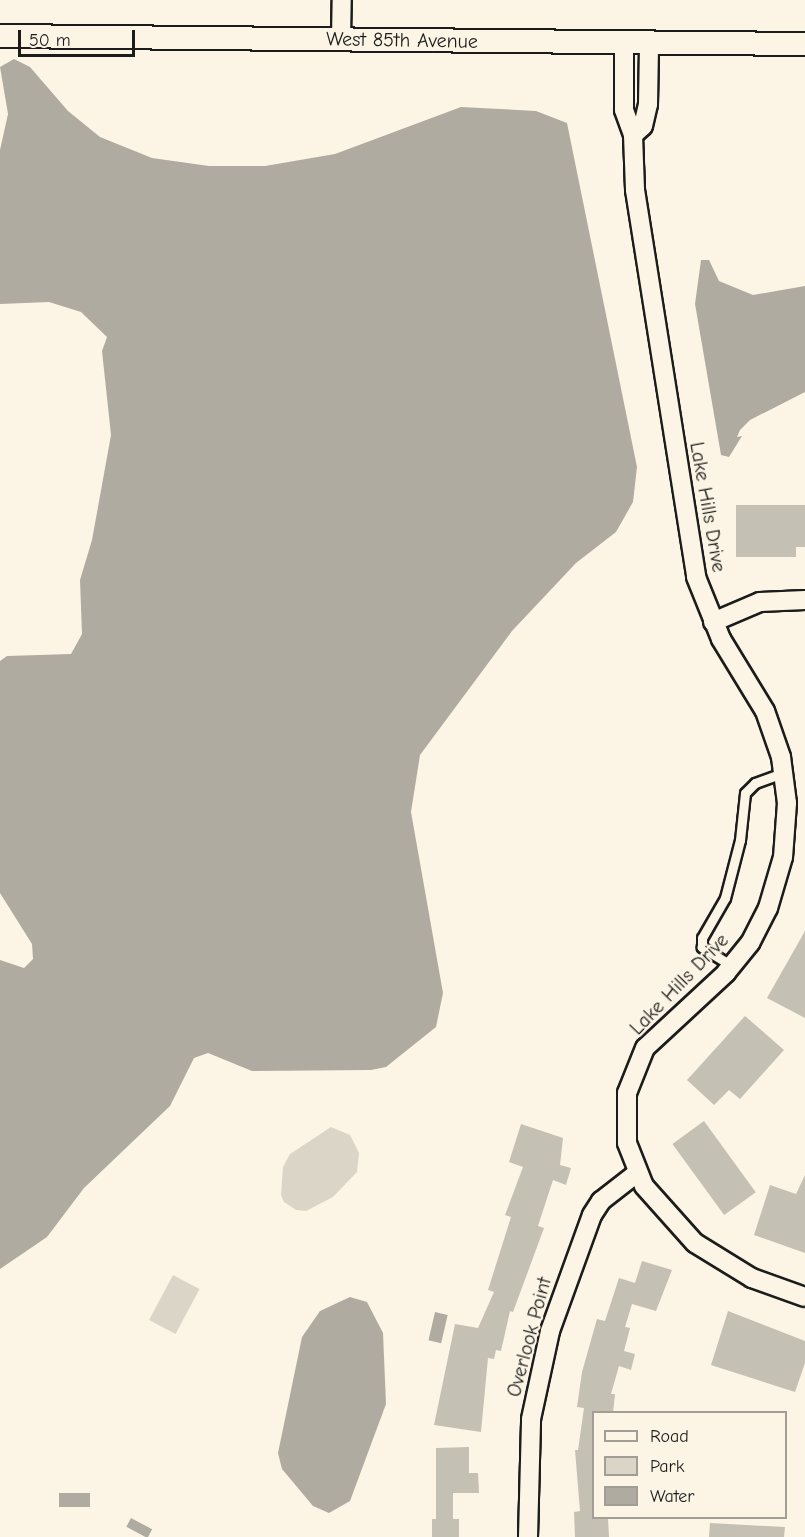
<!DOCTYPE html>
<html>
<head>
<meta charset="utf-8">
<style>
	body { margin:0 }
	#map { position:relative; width:805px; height:1537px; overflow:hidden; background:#fcf5e5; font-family:"Comic Neue",sans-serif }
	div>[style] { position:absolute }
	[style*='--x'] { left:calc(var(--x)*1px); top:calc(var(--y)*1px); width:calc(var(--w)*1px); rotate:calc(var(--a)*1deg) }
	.green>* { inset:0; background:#dbd5c8; transform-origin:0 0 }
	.water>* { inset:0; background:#b0aba1; transform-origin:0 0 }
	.building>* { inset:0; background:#c4c0b3; transform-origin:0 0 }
	.roads { filter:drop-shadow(2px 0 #1c1c1c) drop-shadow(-2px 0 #1c1c1c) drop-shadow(0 2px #1c1c1c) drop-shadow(0 -2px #1c1c1c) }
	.service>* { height:9px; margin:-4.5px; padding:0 4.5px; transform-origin:4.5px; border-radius:4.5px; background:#fcf5e5 }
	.minor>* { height:18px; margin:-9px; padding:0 9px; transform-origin:9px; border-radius:9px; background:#fcf5e5 }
	.tertiary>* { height:22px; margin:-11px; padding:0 11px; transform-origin:11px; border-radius:11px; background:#fcf5e5 }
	span { translate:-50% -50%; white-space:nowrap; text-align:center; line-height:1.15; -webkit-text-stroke:4.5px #fcf5e5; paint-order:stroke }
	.street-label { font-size:20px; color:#1c1c1c }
	.legend { position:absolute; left:592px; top:1411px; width:195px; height:108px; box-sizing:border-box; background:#fcf5e5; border:2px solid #a29e95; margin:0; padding:8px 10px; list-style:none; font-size:18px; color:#1c1c1c }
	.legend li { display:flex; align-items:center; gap:12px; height:30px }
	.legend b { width:30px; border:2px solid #a29e95 }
	.scale { position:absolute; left:18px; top:30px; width:117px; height:27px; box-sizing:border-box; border:3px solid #1c1c1c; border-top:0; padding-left:8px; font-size:18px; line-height:21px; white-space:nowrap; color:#1c1c1c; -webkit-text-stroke:4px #fcf5e5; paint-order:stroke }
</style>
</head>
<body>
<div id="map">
	<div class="green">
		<i style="clip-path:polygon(331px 1127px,350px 1135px,359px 1153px,357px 1172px,333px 1197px,306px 1211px,296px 1210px,284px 1202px,281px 1195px,283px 1167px,290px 1154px)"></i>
		<i style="left:173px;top:1275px;width:30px;height:51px;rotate:28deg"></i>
	</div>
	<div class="water">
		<i style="clip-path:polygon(14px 59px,30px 67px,68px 111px,100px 137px,152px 158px,209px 166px,265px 166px,335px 154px,461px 107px,536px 111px,567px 123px,637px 467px,633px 502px,616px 532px,576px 563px,512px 631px,420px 755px,411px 812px,443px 993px,436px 1027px,386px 1067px,371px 1070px,252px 1071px,208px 1053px,194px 1058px,170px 1106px,84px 1188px,47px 1237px,0 1269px,0 960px,24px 968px,33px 959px,32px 944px,0 893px,0 661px,7px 656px,71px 654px,82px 634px,80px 580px,92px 540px,111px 435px,102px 351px,107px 337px,81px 312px,49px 302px,0 304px,0 150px,8px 114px,0 67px)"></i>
		<i style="clip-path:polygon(701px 260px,709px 260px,719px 281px,753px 295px,805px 286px,805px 392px,750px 420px,740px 430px,737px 437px,742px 436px,729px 457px,721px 455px,695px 304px)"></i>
		<i style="clip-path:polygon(350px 1297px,367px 1302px,383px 1333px,386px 1404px,350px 1501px,329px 1513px,313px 1506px,282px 1469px,278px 1453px,302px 1337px,320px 1311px)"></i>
		<i style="left:435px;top:1312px;width:13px;height:29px;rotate:13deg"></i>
		<i style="left:59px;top:1493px;width:31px;height:14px"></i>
		<i style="left:131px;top:1518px;width:24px;height:10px;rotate:28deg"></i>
	</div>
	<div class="building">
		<i style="clip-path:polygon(736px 505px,805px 505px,805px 547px,796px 547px,796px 557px,736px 557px)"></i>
		<i style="clip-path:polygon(805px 931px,805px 1018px,767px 998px)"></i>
		<i style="clip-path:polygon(745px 1016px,784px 1050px,740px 1099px,729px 1090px,714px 1105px,687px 1080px)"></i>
		<i style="left:704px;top:1121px;width:88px;height:39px;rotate:54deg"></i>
		<i style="clip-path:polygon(521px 1124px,563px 1138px,560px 1165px,571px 1168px,566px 1185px,553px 1180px,538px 1226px,544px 1228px,513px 1312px,510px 1311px,501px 1351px,496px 1350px,494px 1359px,488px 1358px,481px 1432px,434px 1425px,455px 1324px,478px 1328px,494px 1292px,488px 1290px,511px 1217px,505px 1215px,523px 1167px,509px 1162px)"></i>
		<i style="clip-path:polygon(805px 1175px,805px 1253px,754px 1235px,770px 1185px,796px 1194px)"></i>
		<i style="clip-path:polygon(642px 1261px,672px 1270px,656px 1311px,632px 1304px,625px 1327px,630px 1328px,624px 1351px,635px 1354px,631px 1370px,619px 1366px,611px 1394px,615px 1394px,613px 1413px,594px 1413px,594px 1518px,608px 1518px,609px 1537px,575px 1537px,574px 1512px,580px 1511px,575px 1450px,578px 1450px,584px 1408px,577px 1407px,582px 1372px,597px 1319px,605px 1321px,619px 1278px,635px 1283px)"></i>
		<i style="clip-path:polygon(728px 1311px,805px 1341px,805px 1363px,795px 1392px,711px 1365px)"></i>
		<i style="clip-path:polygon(469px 1447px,469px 1473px,478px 1473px,479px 1493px,453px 1493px,453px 1519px,459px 1519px,459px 1537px,432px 1537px,432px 1519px,436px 1519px,436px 1448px)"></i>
		<i style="clip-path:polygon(710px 1523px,785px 1527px,784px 1537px,709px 1537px)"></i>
	</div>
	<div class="roads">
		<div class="service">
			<i style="--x:732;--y:966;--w:36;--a:-148"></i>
			<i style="--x:702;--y:947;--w:9;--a:-90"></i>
			<i style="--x:702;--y:938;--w:46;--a:-60.1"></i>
			<i style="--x:725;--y:898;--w:60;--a:-75.5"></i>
			<i style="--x:740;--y:840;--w:47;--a:-83.9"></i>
			<i style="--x:745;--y:793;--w:14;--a:-45"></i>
			<i style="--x:755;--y:783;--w:30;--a:-20"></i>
		</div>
		<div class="minor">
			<i style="--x:341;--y:39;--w:39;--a:-89"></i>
			<i style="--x:624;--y:43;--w:67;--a:90"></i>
			<i style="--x:624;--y:110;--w:27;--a:70"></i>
			<i style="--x:633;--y:135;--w:55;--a:87.9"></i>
			<i style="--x:635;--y:190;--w:392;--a:81"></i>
			<i style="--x:696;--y:577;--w:67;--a:68"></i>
			<i style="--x:721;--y:639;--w:84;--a:58.6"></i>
			<i style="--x:765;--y:711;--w:49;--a:70.8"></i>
			<i style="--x:781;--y:757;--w:46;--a:82.6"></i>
			<i style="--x:787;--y:803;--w:54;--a:94.2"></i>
			<i style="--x:783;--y:857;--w:53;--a:106.4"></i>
			<i style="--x:768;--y:908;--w:39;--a:117"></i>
			<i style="--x:750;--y:943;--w:38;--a:129"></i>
			<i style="--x:726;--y:973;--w:110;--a:137.2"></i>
			<i style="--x:645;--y:1048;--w:48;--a:111.8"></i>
			<i style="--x:627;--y:1093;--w:50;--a:90"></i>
			<i style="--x:627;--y:1143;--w:46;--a:68.4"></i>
			<i style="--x:644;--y:1186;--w:76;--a:48.2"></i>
			<i style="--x:695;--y:1243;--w:67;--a:31.6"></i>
			<i style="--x:752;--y:1278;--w:56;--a:19.7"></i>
			<i style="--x:633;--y:135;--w:13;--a:-42"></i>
			<i style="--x:643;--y:126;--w:23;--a:-77"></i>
			<i style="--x:648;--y:104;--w:60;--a:-89"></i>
			<i style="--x:713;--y:622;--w:51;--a:-23.1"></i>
			<i style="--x:760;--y:602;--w:45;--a:-2.5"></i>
			<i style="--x:528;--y:1537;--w:118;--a:-88.5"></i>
			<i style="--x:531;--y:1419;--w:90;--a:-77.8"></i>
			<i style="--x:550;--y:1331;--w:123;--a:-70.1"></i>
			<i style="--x:592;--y:1215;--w:17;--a:-57"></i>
			<i style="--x:601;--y:1201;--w:46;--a:-37.9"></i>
		</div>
		<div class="tertiary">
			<i style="--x:0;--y:36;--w:805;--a:0.57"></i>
		</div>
	</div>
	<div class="street-label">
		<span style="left:402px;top:40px;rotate:1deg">West 85th Avenue</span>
		<span style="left:708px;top:507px;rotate:80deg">Lake Hills Drive</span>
		<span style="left:679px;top:984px;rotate:-46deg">Lake Hills Drive</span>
		<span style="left:529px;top:1337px;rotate:-75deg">Overlook Point</span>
	</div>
	<ul class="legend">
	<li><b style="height:8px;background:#fcf5e5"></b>Road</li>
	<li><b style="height:16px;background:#dbd5c8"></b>Park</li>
	<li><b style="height:16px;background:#b0aba1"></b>Water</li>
	</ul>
	<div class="scale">50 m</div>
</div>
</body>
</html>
